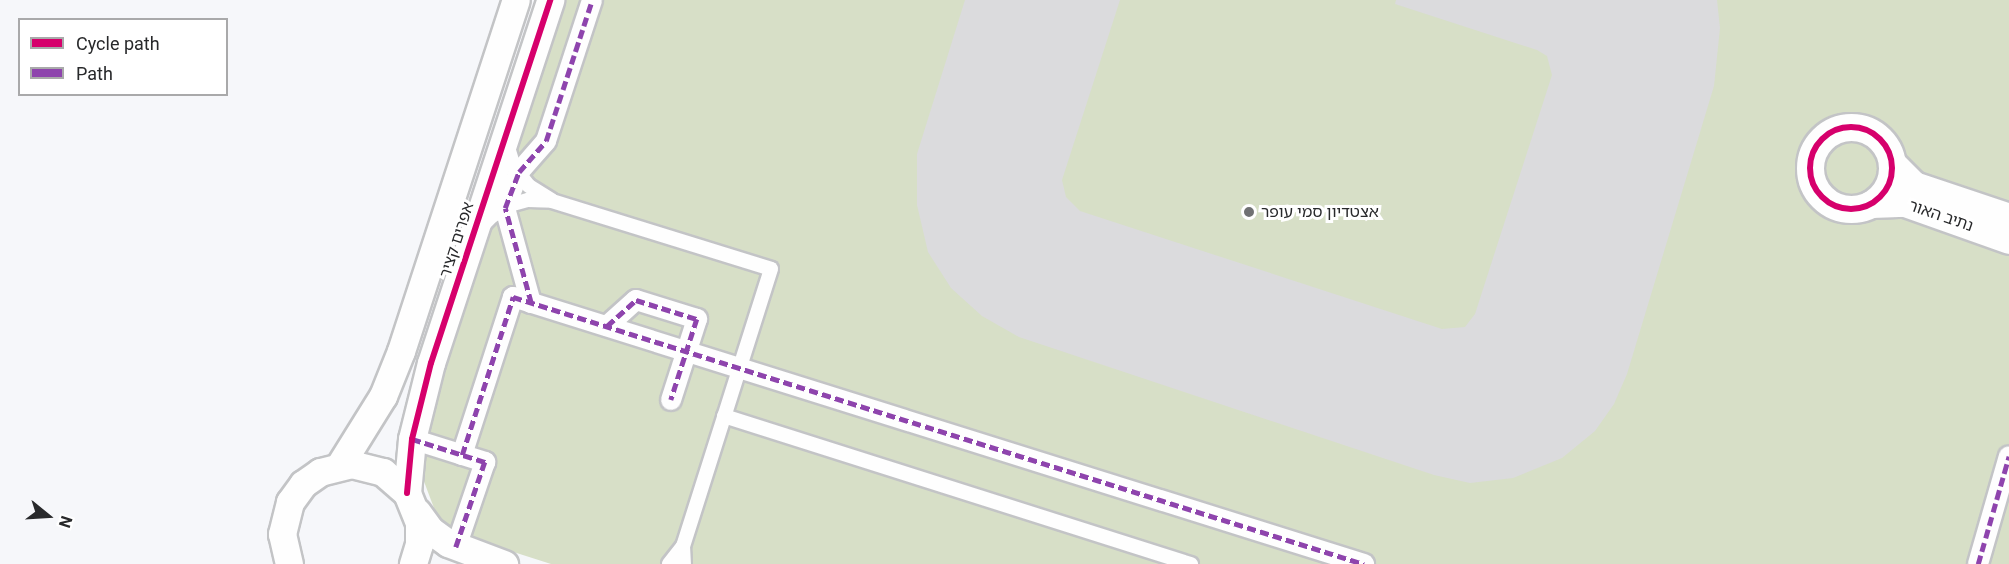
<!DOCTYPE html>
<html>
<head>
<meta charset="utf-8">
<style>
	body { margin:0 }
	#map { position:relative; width:2009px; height:564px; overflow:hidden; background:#f6f7fa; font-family:Roboto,"Noto Sans Hebrew",sans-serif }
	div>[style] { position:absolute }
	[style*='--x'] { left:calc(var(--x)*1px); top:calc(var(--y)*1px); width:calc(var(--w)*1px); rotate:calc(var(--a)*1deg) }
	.green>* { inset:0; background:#d7dfc7 }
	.building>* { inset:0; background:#dbdbdd }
	.roads { filter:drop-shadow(2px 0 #c3c4c6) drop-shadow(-2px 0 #c3c4c6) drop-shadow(0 2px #c3c4c6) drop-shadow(0 -2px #c3c4c6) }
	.service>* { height:14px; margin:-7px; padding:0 7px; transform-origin:7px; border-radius:7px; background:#fefefe }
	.pedestrian>* { height:20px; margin:-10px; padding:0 10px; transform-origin:10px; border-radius:10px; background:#fefefe }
	.minor>* { height:27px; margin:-13.5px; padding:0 13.5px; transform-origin:13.5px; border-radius:13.5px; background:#fefefe }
	.minor>.ring { margin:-13.5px; padding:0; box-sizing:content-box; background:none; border:27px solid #fefefe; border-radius:50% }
	.quiet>* { height:4.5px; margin-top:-2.25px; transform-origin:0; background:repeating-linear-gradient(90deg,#8e44ad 0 9px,transparent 0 13.5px) }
	.cycleway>* { height:6px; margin:-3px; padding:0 3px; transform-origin:3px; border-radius:3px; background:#d6006c }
	.cycleway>.ring { margin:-3px; padding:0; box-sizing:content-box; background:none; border:6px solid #d6006c; border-radius:50% }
	.dots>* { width:16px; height:16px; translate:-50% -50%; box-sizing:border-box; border:3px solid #fff; border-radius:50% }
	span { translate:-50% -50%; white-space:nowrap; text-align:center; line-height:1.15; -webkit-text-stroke:6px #fff; paint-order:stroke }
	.poi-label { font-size:16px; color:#28292b }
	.left { translate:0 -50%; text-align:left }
	.street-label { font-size:16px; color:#28292b }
	.legend { position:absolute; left:18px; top:18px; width:210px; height:78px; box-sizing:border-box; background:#fff; border:2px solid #a9a9aa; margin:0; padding:8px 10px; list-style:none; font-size:18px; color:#28292b }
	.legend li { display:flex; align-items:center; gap:12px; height:30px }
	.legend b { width:30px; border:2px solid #a9a9aa }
	.north { position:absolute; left:18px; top:486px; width:60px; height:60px; -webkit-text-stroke:4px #fff; paint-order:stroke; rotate:108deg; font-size:16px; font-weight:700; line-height:24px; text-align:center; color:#28292b }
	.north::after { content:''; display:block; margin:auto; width:21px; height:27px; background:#28292b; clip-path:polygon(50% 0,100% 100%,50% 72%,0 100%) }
</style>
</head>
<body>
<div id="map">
	<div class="green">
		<i style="clip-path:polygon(556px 0,2009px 0,2009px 564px,551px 564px,454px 533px,437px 516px,417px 463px,423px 424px)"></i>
	</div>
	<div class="building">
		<i style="clip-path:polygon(965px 0,1120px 0,1062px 180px,1066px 197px,1080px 211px,1442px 329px,1465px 327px,1475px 314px,1552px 75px,1547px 56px,1537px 50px,1395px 4px,1396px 0,1717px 0,1720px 28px,1714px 86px,1627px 374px,1614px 404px,1595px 431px,1562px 458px,1513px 478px,1470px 483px,1434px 475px,1019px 337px,982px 316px,951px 288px,928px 252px,917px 205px,917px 154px)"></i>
	</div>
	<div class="roads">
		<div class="service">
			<i style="--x:507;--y:144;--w:24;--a:73"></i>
			<i style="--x:514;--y:167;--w:24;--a:52"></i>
			<i style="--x:529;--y:186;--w:26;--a:32"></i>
			<i style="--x:482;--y:226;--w:14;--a:-45"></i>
			<i style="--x:492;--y:216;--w:24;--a:-30"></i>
			<i style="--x:513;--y:204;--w:16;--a:-15"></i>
			<i style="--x:528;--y:200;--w:24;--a:2"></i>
			<i style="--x:552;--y:201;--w:229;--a:17.2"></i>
			<i style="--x:771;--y:269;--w:291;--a:107.6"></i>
			<i style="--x:683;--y:546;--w:23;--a:128"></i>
			<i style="--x:724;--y:416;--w:490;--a:17.6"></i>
			<i style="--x:683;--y:546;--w:18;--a:87"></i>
		</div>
		<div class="pedestrian">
			<i style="--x:531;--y:303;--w:98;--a:-105.3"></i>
			<i style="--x:505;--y:208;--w:39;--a:-69"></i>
			<i style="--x:519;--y:172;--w:41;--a:-48.9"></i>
			<i style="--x:546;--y:141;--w:148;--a:-71.9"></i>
			<i style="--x:607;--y:326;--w:39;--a:-42"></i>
			<i style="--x:636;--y:300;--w:64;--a:17.3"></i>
			<i style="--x:697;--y:319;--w:85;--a:107.8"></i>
			<i style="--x:412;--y:439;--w:77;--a:17.5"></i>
			<i style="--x:485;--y:462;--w:90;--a:108.8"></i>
			<i style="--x:462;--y:455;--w:166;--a:-72.1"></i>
			<i style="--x:513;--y:297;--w:892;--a:17.42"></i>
			<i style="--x:1978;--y:564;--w:112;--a:-74"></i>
		</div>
		<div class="minor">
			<i class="ring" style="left:1810px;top:127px;width:55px;height:55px"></i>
			<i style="--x:1893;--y:164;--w:30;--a:45"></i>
			<i style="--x:1914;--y:185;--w:100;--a:18.6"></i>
			<i style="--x:1871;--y:204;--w:34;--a:-2"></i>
			<i style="--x:1905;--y:203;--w:110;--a:19.6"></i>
			<i style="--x:340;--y:465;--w:81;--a:-58.1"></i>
			<i style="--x:383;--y:396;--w:48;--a:-68.2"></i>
			<i style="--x:401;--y:351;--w:369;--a:-71.9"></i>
			<i style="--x:407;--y:493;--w:54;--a:-84.7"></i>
			<i style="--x:412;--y:439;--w:78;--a:-76"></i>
			<i style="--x:431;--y:363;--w:382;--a:-71.8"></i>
			<i style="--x:417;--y:512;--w:22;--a:54"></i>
			<i style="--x:430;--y:530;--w:22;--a:36"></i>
			<i style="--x:448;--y:543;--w:60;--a:20.6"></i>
			<i style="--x:289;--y:564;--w:31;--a:-103"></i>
			<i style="--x:282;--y:534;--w:33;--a:-76"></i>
			<i style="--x:290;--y:502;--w:22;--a:-54"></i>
			<i style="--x:303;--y:484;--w:21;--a:-35"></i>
			<i style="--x:320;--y:472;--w:32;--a:-14"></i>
			<i style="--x:351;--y:464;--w:33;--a:14"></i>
			<i style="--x:383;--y:472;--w:32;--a:41"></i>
			<i style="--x:407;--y:493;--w:31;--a:68"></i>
			<i style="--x:419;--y:522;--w:22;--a:90"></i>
			<i style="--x:419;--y:544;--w:21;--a:107"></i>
		</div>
	</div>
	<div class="quiet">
		<i style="--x:531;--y:303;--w:98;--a:-105.3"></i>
		<i style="--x:505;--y:208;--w:39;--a:-69"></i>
		<i style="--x:519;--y:172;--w:41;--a:-48.9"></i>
		<i style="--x:546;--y:141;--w:148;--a:-71.9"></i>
		<i style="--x:607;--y:326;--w:39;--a:-42"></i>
		<i style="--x:636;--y:300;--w:64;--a:17.3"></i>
		<i style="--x:697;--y:319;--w:85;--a:107.8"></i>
		<i style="--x:412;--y:439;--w:77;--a:17.5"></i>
		<i style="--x:485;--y:462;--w:90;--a:108.8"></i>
		<i style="--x:462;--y:455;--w:166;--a:-72.1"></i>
		<i style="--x:513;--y:297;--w:892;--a:17.42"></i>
		<i style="--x:1978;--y:564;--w:112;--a:-74"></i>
	</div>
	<div class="cycleway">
		<i class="ring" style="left:1810px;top:127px;width:76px;height:76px"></i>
		<i style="--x:407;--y:493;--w:54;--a:-84.7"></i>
		<i style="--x:412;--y:439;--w:78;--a:-76"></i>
		<i style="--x:431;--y:363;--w:382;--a:-71.8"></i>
	</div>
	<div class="dots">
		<i style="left:1249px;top:212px;background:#707173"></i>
	</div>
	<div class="poi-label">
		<span class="left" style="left:1261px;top:212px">אצטדיון סמי עופר</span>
	</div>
	<div class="street-label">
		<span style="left:1941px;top:216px;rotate:19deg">נתיב האור</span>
		<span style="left:457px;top:240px;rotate:-72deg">אפרים קציר</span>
	</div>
	<ul class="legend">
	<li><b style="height:8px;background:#d6006c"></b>Cycle path</li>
	<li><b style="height:8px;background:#8e44ad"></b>Path</li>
	</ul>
	<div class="north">N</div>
</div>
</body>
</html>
